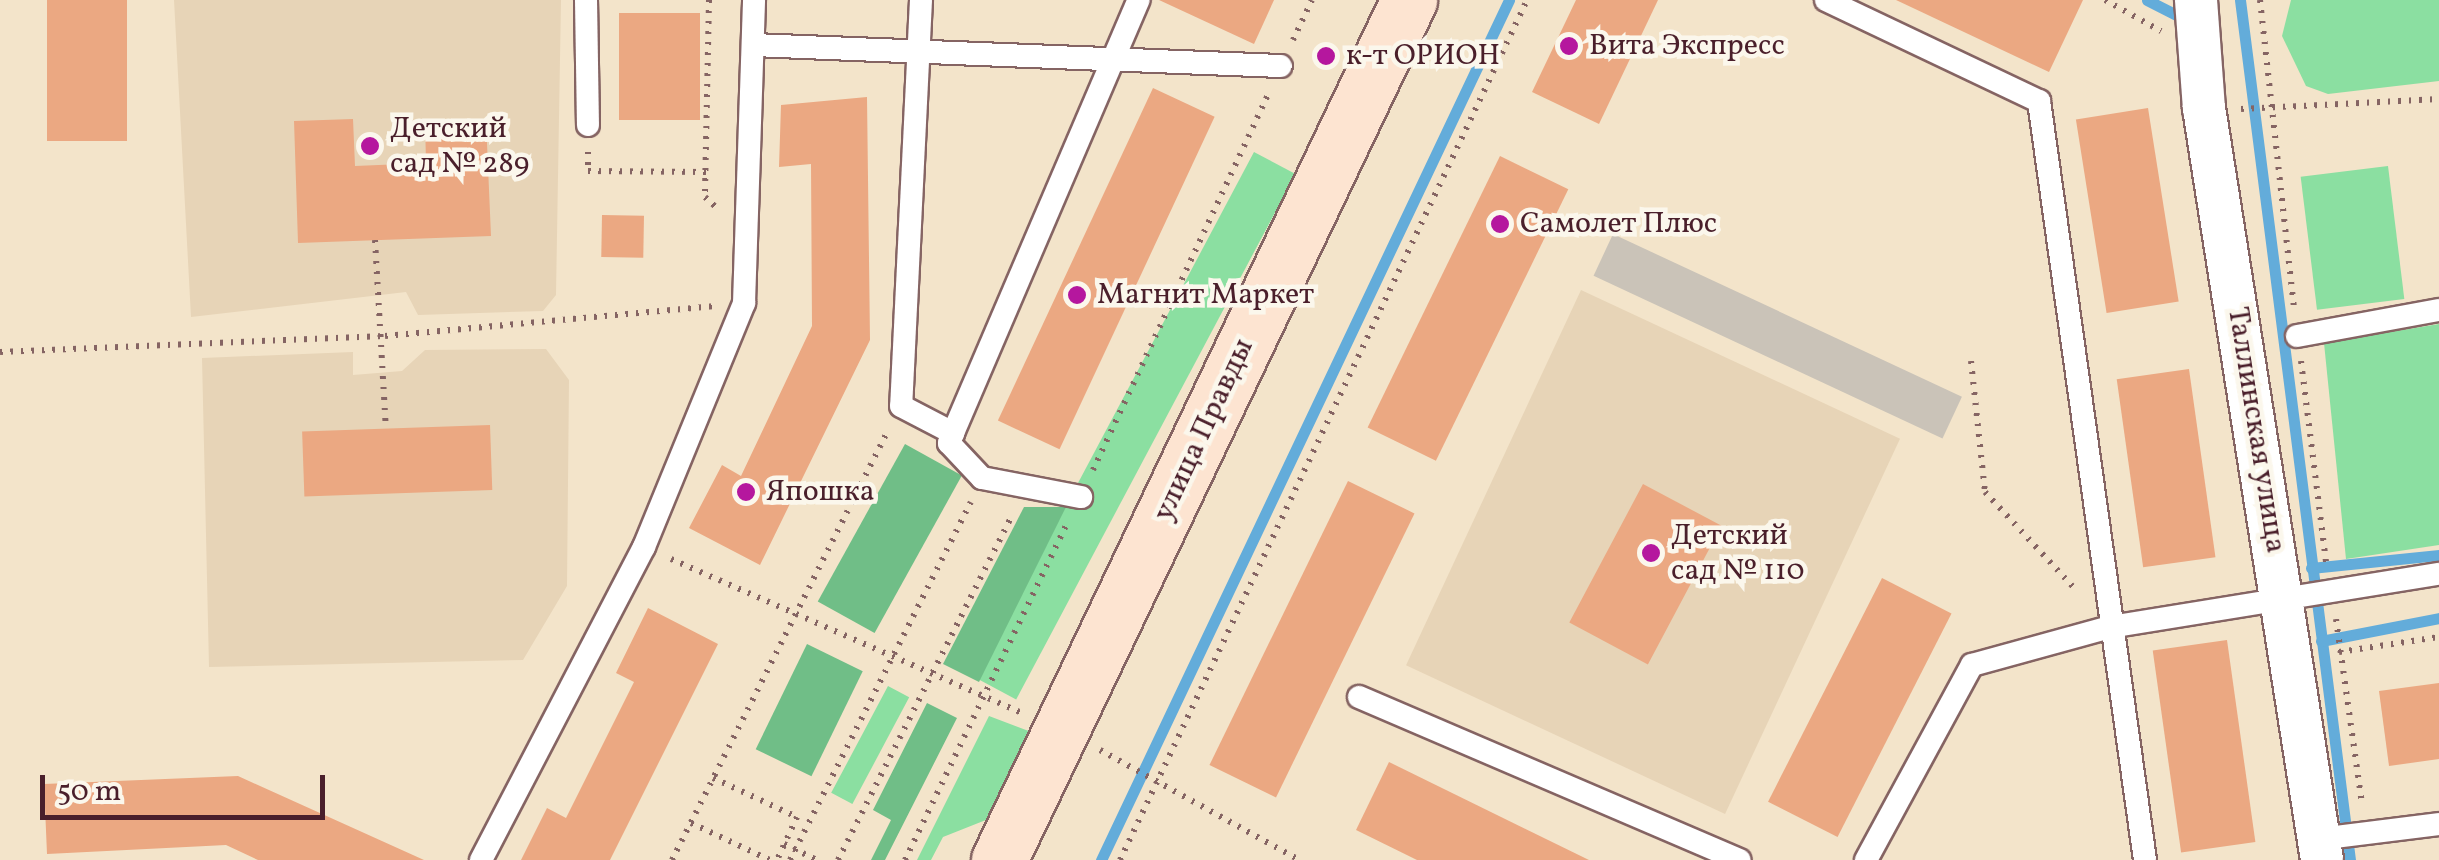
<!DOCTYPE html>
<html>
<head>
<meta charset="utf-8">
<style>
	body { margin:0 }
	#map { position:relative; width:2439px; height:860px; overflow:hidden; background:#f3e4ca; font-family:Vollkorn,serif }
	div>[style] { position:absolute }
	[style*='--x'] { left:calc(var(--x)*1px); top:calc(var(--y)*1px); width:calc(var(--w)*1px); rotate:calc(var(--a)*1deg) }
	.built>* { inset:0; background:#e7d4b7; transform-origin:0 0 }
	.industrial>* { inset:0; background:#cac3b8; transform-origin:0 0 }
	.green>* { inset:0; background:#8bdfa1; transform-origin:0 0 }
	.forest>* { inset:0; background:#70be87; transform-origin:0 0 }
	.stream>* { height:11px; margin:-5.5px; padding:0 5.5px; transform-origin:5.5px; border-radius:5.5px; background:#63acda }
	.building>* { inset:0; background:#eba882; transform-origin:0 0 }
	.path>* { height:6px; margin-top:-3px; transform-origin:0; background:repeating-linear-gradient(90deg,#856463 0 2.5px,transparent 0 10.5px) }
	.roads { filter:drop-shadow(2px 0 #856463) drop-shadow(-2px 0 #856463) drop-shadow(0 2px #856463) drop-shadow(0 -2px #856463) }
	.service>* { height:22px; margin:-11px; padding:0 11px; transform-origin:11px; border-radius:11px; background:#fff }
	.minor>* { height:42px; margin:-21px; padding:0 21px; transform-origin:21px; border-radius:21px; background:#fff }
	.secondary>* { height:55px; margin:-27.5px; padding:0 27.5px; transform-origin:27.5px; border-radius:27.5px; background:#fde4d1 }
	.dots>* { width:28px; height:28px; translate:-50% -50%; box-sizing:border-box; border:5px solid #fbf7ec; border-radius:50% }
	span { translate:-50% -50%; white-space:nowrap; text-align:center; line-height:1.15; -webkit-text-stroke:9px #fbf7ec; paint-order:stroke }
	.poi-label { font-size:30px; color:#4a1f2b }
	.left { translate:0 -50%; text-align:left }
	.street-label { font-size:30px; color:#4a1f2b }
	.scale { position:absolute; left:40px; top:775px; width:285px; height:45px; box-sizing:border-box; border:5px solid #4a1f2b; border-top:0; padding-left:12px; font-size:30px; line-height:35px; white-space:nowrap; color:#4a1f2b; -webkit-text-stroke:8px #fbf7ec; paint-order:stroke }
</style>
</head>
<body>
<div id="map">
	<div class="built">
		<i style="clip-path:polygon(174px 0,561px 0,556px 295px,543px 311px,418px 315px,406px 292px,191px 317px)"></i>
		<i style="left:1581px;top:290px;width:352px;height:414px;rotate:25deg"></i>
		<i style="clip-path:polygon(546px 349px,569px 380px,567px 586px,523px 660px,209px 667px,202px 358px,353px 352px,353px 375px,402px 371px,425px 350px)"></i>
	</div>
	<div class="industrial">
		<i style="left:1613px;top:234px;width:385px;height:46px;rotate:25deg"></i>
	</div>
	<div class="green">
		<i style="clip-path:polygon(2291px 0,2439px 0,2439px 81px,2328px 94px,2306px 86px,2282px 36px)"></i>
		<i style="left:1254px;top:152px;width:47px;height:595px;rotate:28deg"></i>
		<i style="left:2388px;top:166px;width:134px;height:88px;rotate:83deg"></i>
		<i style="clip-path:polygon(2439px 324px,2439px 545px,2346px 559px,2324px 343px)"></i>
		<i style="left:888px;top:686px;width:24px;height:121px;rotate:28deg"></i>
		<i style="clip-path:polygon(989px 716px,1034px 733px,996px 816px,943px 837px,931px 860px,917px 860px)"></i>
	</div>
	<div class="forest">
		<i style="left:905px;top:444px;width:65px;height:180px;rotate:29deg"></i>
		<i style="clip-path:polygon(1024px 507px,1066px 507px,979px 682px,943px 664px)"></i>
		<i style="left:807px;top:644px;width:62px;height:117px;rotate:26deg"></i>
		<i style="clip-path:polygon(927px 703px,957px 718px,885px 860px,871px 860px,891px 820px,873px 810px)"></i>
	</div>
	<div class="stream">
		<i style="--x:2147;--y:0;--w:38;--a:27"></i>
		<i style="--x:2240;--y:0;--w:867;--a:82.71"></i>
		<i style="--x:2311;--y:568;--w:129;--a:-5.8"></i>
		<i style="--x:2321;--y:641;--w:120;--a:-11"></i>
		<i style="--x:1101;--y:860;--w:952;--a:-64.62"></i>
	</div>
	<div class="building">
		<i style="left:47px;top:0;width:80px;height:141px"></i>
		<i style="clip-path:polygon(1159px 0,1274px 0,1254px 44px)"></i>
		<i style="clip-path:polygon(1576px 0,1658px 0,1599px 124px,1532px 92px)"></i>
		<i style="clip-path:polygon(1896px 0,2083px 0,2049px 72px)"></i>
		<i style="left:700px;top:13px;width:107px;height:81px;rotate:90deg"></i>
		<i style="left:1153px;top:88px;width:68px;height:367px;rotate:25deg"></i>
		<i style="clip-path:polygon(867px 97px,870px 340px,760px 565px,689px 528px,722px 465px,741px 476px,812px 326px,811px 164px,779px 167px,781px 105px)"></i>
		<i style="left:2148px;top:108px;width:196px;height:73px;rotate:81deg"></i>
		<i style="clip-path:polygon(353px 119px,355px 166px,426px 163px,425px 122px,486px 120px,491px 236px,298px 243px,294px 121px)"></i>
		<i style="left:1500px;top:156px;width:76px;height:302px;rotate:26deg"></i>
		<i style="left:602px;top:215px;width:42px;height:42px;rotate:1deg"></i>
		<i style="left:2189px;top:369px;width:190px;height:73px;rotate:82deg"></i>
		<i style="left:490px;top:425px;width:65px;height:188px;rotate:88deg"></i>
		<i style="left:1348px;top:481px;width:74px;height:316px;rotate:26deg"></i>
		<i style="left:1643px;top:484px;width:89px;height:157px;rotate:28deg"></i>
		<i style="left:1882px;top:578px;width:78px;height:251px;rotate:27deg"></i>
		<i style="clip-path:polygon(648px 608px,718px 644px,610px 860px,521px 860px,547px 808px,566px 818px,634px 682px,616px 673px)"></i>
		<i style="left:2227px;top:640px;width:204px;height:75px;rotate:82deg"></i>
		<i style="clip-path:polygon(2439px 683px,2439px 759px,2389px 766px,2379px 691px)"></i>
		<i style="clip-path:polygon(1389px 762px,1589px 860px,1417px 860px,1356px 830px)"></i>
		<i style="clip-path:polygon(238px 776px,424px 860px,258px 860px,226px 845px,47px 854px,44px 784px)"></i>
	</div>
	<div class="path">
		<i style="--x:709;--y:0;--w:197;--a:91.2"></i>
		<i style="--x:705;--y:197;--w:16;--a:43"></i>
		<i style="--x:2105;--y:0;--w:64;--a:29"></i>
		<i style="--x:2260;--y:0;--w:311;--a:83.7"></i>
		<i style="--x:1293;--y:40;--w:44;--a:-64.6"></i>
		<i style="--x:2241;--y:109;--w:198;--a:-2.9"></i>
		<i style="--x:588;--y:152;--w:19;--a:90"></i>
		<i style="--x:588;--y:171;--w:118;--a:0.5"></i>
		<i style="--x:375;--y:240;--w:188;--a:86.7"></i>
		<i style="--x:0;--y:352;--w:385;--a:-2.4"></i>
		<i style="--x:385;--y:336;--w:329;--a:-5.2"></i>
		<i style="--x:1971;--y:361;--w:132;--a:83.9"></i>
		<i style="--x:1985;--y:492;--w:132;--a:47.1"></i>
		<i style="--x:2301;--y:361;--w:203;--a:82.9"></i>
		<i style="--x:1093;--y:470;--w:417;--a:-65"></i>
		<i style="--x:671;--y:559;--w:382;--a:23.7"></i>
		<i style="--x:2336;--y:619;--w:187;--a:82"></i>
		<i style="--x:2339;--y:652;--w:101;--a:-8.5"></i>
		<i style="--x:1100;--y:750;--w:227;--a:28.9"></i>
		<i style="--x:713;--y:778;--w:93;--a:24.9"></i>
		<i style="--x:797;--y:817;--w:47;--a:114.9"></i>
		<i style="--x:691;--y:823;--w:87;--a:25.1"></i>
		<i style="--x:784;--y:844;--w:37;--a:26"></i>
		<i style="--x:672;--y:860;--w:478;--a:-63.3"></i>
		<i style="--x:790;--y:860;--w:401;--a:-63.2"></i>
		<i style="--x:838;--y:860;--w:386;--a:-63.2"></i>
		<i style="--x:905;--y:860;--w:375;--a:-64.3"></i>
		<i style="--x:1120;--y:860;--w:951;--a:-64.67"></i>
	</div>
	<div class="roads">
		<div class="service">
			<i style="--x:586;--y:0;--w:125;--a:89.1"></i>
			<i style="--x:921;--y:0;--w:406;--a:92.8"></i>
			<i style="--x:901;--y:406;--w:59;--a:27.4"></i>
			<i style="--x:953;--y:433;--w:11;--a:112"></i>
			<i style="--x:949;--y:443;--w:48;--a:46.7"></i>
			<i style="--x:982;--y:478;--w:101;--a:10.9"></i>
			<i style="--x:1826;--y:0;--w:236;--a:25.4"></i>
			<i style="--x:2039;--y:101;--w:766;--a:82.05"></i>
			<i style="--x:753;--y:45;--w:528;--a:2.28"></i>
			<i style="--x:2297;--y:336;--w:144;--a:-10.4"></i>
			<i style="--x:953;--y:433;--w:471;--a:-66.8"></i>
			<i style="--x:1359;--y:697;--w:414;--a:23.2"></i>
			<i style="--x:2319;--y:839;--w:121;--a:-7.1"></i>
			<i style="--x:481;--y:860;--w:353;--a:-62.5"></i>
			<i style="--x:644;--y:547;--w:264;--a:-67.7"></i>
			<i style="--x:744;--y:303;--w:303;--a:-88.1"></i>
			<i style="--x:1866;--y:860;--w:222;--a:-61.5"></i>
			<i style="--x:1972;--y:665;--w:143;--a:-15.4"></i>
			<i style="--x:2110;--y:627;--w:333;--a:-9.2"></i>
		</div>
		<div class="minor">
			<i style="--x:2196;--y:0;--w:108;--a:85.8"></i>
			<i style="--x:2204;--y:108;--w:761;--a:81.08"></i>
		</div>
		<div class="secondary">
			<i style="--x:999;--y:860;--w:953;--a:-64.51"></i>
		</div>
	</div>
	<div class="dots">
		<i style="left:1569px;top:46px;background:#b5179e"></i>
		<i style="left:1326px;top:56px;background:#b5179e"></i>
		<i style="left:370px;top:146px;background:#b5179e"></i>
		<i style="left:1500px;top:224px;background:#b5179e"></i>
		<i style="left:1077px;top:295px;background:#b5179e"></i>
		<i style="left:746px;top:492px;background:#b5179e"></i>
		<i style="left:1651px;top:553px;background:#b5179e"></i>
	</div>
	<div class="poi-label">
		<span class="left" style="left:1589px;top:46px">Вита Экспресс</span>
		<span class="left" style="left:1346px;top:56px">к-т ОРИОН</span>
		<span class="left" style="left:390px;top:146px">Детский<br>сад № 289</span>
		<span class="left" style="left:1520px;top:224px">Самолет Плюс</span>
		<span class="left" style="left:1097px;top:295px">Магнит Маркет</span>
		<span class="left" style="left:766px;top:492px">Япошка</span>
		<span class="left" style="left:1671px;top:553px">Детский<br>сад № 110</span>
	</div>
	<div class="street-label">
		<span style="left:1204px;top:430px;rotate:-65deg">улица Правды</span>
		<span style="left:2256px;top:430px;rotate:81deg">Таллинская улица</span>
	</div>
	<div class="scale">50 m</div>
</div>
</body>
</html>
